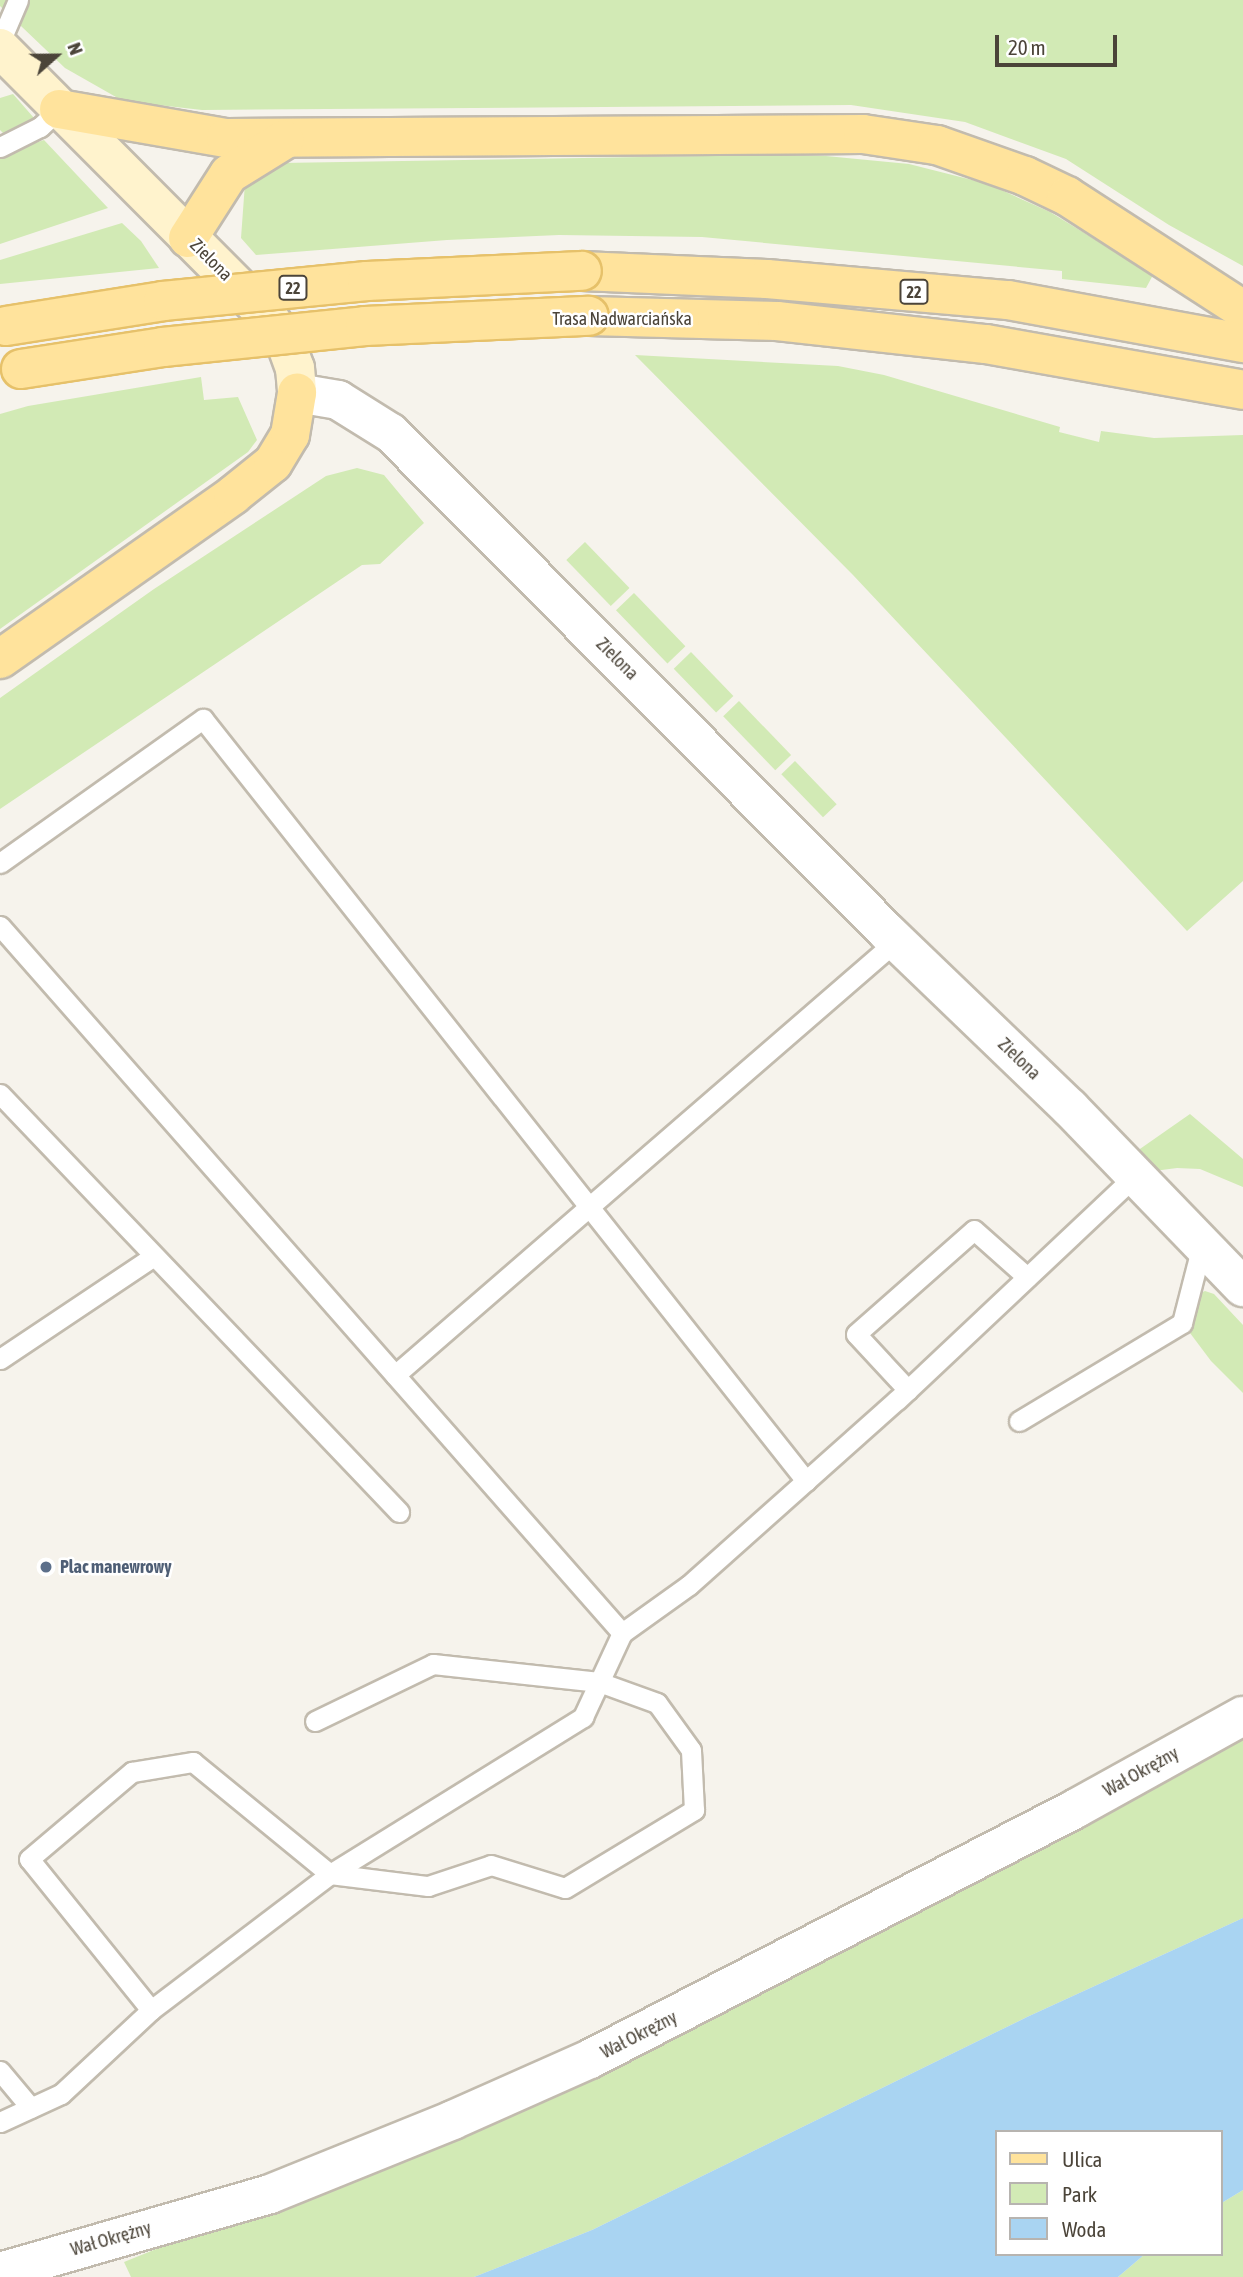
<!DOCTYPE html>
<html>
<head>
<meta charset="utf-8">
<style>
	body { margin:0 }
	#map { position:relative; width:1243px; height:2277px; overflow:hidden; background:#f6f3ec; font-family:"Asap Condensed",sans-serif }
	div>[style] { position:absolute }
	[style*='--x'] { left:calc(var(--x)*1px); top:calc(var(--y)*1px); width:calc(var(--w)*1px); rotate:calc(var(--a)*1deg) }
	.green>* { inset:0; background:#d2eab5; transform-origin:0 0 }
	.water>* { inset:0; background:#a9d4f2 }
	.roads { filter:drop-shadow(2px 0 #c2bbae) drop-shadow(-2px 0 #c2bbae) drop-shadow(0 2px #c2bbae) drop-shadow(0 -2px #c2bbae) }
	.lane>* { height:19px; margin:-9.5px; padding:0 9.5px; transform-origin:9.5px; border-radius:9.5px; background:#fff }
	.street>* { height:38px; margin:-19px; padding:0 19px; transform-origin:19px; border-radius:19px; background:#fff }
	.secondary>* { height:38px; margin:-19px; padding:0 19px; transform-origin:19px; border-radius:19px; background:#fff3cd }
	.primary>* { height:38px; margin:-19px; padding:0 19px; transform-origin:19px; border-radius:19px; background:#ffe39c }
	.bridges { filter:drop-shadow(2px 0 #e6c16a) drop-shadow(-2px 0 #e6c16a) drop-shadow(0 2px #e6c16a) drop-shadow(0 -2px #e6c16a) }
	.primary-bridge>* { height:38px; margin:-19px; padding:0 19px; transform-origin:19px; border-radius:19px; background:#ffe39c }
	.dots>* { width:19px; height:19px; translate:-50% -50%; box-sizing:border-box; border:4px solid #fff; border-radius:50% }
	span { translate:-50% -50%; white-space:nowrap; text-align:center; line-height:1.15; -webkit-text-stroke:5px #fff; paint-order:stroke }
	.shield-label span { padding:2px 5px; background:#fff; border:2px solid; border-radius:5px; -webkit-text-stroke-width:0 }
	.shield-label { font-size:16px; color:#4b4439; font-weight:700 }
	.street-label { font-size:18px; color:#4b4439 }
	.service-label { font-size:18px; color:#4e5e75; font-weight:700 }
	.left { translate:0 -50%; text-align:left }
	.legend { position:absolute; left:995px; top:2130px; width:228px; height:126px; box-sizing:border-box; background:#fff; border:2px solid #b7b4b0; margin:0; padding:9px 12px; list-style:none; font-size:21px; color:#4b4439 }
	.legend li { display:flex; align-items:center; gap:14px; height:35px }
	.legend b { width:35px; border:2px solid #b7b4b0 }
	.north { position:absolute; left:21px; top:21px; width:70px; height:70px; -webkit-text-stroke:5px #fff; paint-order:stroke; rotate:69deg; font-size:19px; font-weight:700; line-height:28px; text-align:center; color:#4b4439 }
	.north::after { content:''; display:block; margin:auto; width:24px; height:32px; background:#4b4439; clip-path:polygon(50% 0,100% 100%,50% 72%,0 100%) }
	.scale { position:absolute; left:995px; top:35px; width:122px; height:32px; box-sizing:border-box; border:4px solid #4b4439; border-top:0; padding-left:9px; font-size:21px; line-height:24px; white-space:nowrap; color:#4b4439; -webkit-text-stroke:5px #fff; paint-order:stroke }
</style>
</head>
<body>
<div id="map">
	<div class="green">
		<i style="clip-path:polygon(0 0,1243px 0,1243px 266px,1169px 225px,1066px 159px,965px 122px,851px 105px,202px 110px,123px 101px,65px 68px,0 6px)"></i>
		<i style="clip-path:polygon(13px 94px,34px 118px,6px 136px,0 130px,0 98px)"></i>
		<i style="clip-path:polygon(44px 140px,108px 208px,0 244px,0 155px)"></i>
		<i style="clip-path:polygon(767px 155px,826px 156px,909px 164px,988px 184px,1050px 212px,1153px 275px,1146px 288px,1062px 279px,1062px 271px,702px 237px,559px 235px,447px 240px,256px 255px,241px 238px,245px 183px,281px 163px)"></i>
		<i style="clip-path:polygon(122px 223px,141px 241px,159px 268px,0 284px,0 260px)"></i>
		<i style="clip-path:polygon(635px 355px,838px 366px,884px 375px,1060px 427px,1059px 432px,1099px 442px,1101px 431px,1154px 438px,1243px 435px,1243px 881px,1187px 931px,853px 575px)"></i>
		<i style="clip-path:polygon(201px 377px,204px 400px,238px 397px,257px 440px,248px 452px,0 629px,0 414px,28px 406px)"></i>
		<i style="clip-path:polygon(357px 468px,384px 475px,424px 523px,380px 564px,362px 565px,0 809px,0 698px,154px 589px,326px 476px)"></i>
		<i style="left:585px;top:542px;width:64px;height:26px;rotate:46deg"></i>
		<i style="left:634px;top:593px;width:74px;height:25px;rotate:46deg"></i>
		<i style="left:691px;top:652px;width:61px;height:24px;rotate:46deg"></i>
		<i style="left:739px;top:701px;width:75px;height:22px;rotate:46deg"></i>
		<i style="left:795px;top:761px;width:60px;height:19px;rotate:46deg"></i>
		<i style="clip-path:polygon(1190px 1114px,1243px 1159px,1243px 1187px,1200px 1169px,1177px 1168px,1154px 1171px,1137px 1151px)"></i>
		<i style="clip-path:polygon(1205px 1291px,1214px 1294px,1243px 1325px,1243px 1393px,1211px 1361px,1184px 1325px,1197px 1311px,1189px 1298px)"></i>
		<i style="clip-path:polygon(1243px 1734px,1243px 1918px,1027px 2017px,592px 2230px,474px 2277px,131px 2277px,124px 2262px,531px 2098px)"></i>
		<i style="clip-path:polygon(1243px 2190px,1243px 2277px,1118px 2277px,1145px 2254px,1220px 2254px,1220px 2204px)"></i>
	</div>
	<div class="water">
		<i style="clip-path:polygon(1243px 1918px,1243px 2190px,1220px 2204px,1220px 2132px,996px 2132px,996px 2254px,1145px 2254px,1118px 2277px,474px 2277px,592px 2230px,1027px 2017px)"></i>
	</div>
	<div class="roads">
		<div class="lane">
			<i style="--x:0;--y:42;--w:46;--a:-66.8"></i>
			<i style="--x:0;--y:147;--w:45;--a:-26.6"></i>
			<i style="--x:40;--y:127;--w:26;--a:-43"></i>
			<i style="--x:0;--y:863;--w:249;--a:-35.4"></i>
			<i style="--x:203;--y:719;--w:972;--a:51.64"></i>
			<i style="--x:0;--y:926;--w:942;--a:48.66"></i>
			<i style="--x:622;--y:1633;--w:82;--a:-35.6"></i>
			<i style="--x:689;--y:1585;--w:278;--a:-41.7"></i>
			<i style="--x:897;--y:1400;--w:327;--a:-43.3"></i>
			<i style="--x:0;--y:1094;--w:578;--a:46.33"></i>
			<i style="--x:0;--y:1359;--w:185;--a:-33.8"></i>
			<i style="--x:395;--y:1375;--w:663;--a:-40.9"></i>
			<i style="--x:908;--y:1390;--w:76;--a:-132.9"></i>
			<i style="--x:856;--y:1334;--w:157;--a:-41.4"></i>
			<i style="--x:974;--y:1230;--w:71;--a:41.6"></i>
			<i style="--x:1019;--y:1421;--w:190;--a:-31"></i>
			<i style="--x:1182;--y:1323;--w:81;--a:-75.6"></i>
			<i style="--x:151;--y:2010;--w:225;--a:-37.2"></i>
			<i style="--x:330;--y:1874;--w:298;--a:-31.8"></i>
			<i style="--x:583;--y:1717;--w:93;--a:-65.1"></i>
			<i style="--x:0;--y:2071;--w:48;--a:50"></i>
			<i style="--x:0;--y:2122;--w:67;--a:-24.7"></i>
			<i style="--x:61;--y:2094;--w:123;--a:-43"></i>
			<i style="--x:151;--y:2010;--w:194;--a:-128.9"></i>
			<i style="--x:29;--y:1859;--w:135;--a:-40.2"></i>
			<i style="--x:132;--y:1772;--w:62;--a:-9.3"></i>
			<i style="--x:193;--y:1762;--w:177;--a:39.3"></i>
			<i style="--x:330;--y:1874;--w:99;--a:7"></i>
			<i style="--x:428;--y:1886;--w:66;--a:-18.4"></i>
			<i style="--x:491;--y:1865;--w:77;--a:17.3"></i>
			<i style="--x:565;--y:1888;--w:151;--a:-31.2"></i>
			<i style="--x:694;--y:1810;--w:60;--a:-92.9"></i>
			<i style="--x:691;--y:1750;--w:58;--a:-125.9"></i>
			<i style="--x:657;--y:1703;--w:62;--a:-160.1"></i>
			<i style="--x:599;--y:1682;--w:167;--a:-173.8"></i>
			<i style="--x:433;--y:1664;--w:131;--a:154.2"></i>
		</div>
		<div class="street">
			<i style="--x:297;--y:393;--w:42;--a:9.7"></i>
			<i style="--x:338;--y:400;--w:62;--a:31.9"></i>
			<i style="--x:391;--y:433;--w:705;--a:45.17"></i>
			<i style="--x:888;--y:933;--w:252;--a:43.9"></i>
			<i style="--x:1070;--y:1108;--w:249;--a:46"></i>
			<i style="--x:0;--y:2272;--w:281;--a:-16.1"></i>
			<i style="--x:270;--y:2194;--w:197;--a:-22"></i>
			<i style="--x:453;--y:2120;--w:150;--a:-24"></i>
			<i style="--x:590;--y:2059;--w:546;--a:-27.27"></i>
			<i style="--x:1075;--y:1809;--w:192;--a:-29"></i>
		</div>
		<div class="secondary">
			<i style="--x:0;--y:48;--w:381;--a:45.1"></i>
			<i style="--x:269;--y:318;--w:28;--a:55"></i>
			<i style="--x:285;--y:341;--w:29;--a:70"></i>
			<i style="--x:295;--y:368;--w:25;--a:85"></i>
		</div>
		<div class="primary">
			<i style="--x:59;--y:109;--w:169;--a:9.9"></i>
			<i style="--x:226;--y:138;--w:637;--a:-0.36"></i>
			<i style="--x:863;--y:134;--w:75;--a:8.5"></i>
			<i style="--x:937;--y:145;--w:93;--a:19.4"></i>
			<i style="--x:1025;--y:176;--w:47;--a:25.5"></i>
			<i style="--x:1067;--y:196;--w:210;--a:32.9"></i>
			<i style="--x:188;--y:238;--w:76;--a:-57.4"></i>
			<i style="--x:229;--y:174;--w:65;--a:-31.7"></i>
			<i style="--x:582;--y:271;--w:185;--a:2.5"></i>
			<i style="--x:767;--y:279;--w:242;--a:5"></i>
			<i style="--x:1008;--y:300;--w:239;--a:10.4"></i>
			<i style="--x:589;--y:316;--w:188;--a:1.5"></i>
			<i style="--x:777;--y:321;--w:210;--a:6.3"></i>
			<i style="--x:986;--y:344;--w:261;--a:10.1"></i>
			<i style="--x:0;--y:659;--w:285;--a:-35.1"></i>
			<i style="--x:233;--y:495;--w:51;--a:-38.7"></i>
			<i style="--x:273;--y:463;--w:33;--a:-59"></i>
			<i style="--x:290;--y:435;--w:43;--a:-80.5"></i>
		</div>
	</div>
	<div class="bridges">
		<div class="primary-bridge">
			<i style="--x:6;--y:326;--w:159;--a:-9"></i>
			<i style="--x:163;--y:301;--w:205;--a:-5.6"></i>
			<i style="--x:367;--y:281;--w:215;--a:-2.7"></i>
			<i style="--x:21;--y:369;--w:144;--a:-8.8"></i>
			<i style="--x:163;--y:347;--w:203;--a:-5.9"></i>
			<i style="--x:365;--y:326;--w:224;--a:-2.6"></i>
		</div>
	</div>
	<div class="dots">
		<i style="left:46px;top:1567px;background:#5c6f8a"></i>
	</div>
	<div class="shield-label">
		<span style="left:293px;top:288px">22</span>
		<span style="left:914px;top:292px">22</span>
	</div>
	<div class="street-label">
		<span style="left:211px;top:260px;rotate:45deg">Zielona</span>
		<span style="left:622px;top:319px">Trasa Nadwarciańska</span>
		<span style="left:617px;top:659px;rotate:45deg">Zielona</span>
		<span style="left:1019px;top:1059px;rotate:44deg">Zielona</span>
		<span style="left:1141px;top:1772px;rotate:-29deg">Wał Okrężny</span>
		<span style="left:639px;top:2035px;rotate:-27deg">Wał Okrężny</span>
		<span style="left:111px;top:2239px;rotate:-16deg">Wał Okrężny</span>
	</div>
	<div class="service-label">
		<span class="left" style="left:60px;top:1567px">Plac manewrowy</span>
	</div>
	<ul class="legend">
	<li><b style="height:9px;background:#ffe39c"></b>Ulica</li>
	<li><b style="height:19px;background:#d2eab5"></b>Park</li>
	<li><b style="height:19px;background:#a9d4f2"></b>Woda</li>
	</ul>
	<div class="north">N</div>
	<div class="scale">20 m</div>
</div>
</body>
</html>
